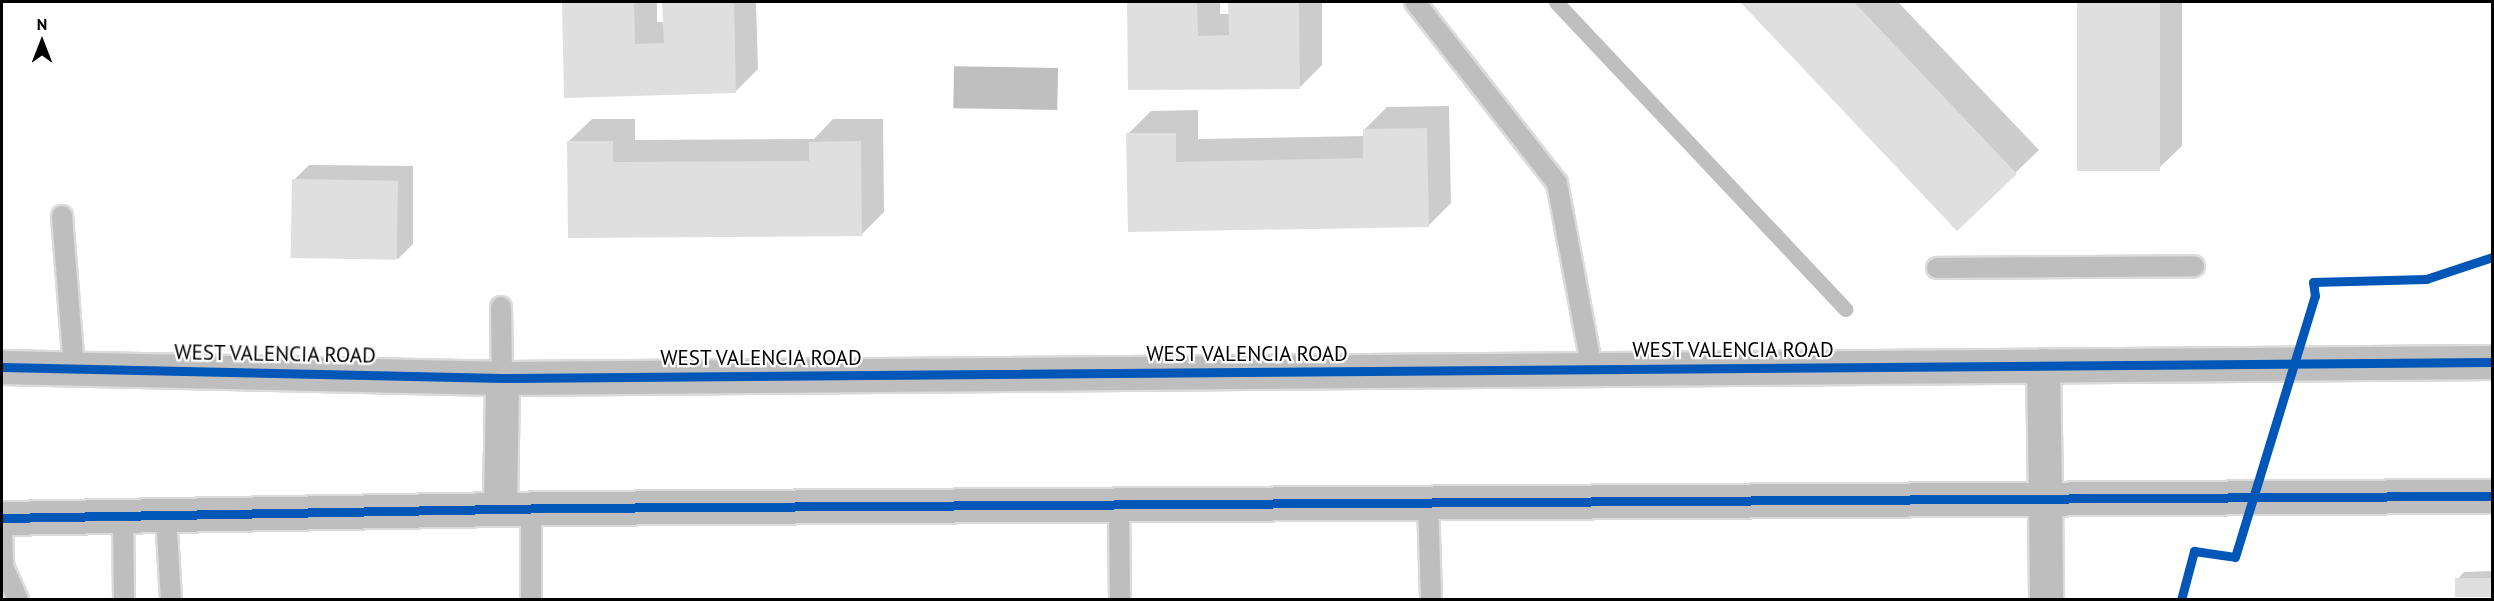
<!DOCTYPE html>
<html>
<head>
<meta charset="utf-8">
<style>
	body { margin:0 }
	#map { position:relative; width:2494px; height:601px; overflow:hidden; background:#fff; font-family:"PT Sans",sans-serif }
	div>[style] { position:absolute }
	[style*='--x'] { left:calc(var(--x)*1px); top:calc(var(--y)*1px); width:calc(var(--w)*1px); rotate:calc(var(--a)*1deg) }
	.water>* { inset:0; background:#bfbfbf; transform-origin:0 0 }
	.shadow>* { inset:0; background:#0003 }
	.stream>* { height:15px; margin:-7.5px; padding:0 7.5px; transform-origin:7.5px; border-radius:7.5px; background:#bfbfbf }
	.building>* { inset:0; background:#dfdfdf; transform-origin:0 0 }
	.roads { filter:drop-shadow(2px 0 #dbdbdb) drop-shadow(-2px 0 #dbdbdb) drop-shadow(0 2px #dbdbdb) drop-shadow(0 -2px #dbdbdb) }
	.service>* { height:20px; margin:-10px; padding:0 10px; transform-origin:10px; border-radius:10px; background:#bebebe }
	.minor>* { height:33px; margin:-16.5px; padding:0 16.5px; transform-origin:16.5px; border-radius:16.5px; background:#bebebe }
	.primary>* { height:33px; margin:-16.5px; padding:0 16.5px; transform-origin:16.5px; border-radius:16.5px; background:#bebebe }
	.cycleway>* { height:9px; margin:-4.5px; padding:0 4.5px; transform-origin:4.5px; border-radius:4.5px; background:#0057b8 }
	span { translate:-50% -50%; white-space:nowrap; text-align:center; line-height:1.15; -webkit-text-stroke:4.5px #fff; paint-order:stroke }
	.street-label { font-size:21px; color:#000 }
	.frame { position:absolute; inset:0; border:3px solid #000; pointer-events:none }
	.north { position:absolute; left:12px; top:12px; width:60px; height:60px; -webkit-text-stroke:4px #fff; paint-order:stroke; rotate:0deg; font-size:16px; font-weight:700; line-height:24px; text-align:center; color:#000 }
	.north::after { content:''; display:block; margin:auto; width:21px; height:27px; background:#000; clip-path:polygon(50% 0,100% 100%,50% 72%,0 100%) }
</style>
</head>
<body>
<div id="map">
	<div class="water">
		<i style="left:1058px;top:68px;width:42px;height:104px;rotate:91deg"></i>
	</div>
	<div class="shadow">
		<i style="clip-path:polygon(563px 2px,657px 2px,657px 22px,665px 22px,664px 2px,756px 2px,758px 69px,735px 92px,565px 96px)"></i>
		<i style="clip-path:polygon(1129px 2px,1220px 2px,1220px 14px,1230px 14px,1230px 2px,1322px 2px,1322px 65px,1299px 88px,1129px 89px)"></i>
		<i style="clip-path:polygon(1742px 2px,1898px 2px,2039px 150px,1957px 229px)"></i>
		<i style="clip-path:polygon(2079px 2px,2182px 2px,2182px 146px,2159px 168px,2078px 169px)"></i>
		<i style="clip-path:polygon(1449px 106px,1451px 203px,1428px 226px,1130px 231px,1128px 134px,1151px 111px,1198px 110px,1198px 139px,1364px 136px,1364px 130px,1387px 107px)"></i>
		<i style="clip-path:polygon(592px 119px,635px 119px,635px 140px,814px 139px,833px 119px,883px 119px,884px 212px,861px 235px,569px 237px,569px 141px)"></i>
		<i style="clip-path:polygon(309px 165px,413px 166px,413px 244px,398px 259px,294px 180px)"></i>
		<i style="clip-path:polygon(2492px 571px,2492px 595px,2457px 597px,2456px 581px,2464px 572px)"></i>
	</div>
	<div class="stream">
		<i style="--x:1556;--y:2;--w:422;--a:46.7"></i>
	</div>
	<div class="building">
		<i style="clip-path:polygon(562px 2px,634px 2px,635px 44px,664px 43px,662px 2px,734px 2px,736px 93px,564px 98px)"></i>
		<i style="clip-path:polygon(1127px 2px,1197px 2px,1198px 36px,1229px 35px,1228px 2px,1299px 2px,1300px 89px,1128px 90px)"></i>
		<i style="clip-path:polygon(1740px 2px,1854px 2px,2017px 174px,1957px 231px)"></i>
		<i style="left:2077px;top:2px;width:83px;height:169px"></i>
		<i style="clip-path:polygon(1427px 128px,1429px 227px,1128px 232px,1126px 133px,1176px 133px,1176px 162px,1363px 158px,1363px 129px)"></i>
		<i style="clip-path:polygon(567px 141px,613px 141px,613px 162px,809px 161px,809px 142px,861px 141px,862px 236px,568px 238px)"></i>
		<i style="left:292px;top:179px;width:106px;height:79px;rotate:1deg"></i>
		<i style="left:2492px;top:578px;width:19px;height:37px;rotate:90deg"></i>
	</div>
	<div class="roads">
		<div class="service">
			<i style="--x:1415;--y:2;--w:230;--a:51.9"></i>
			<i style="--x:1557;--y:183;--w:189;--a:79.3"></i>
			<i style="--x:62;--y:216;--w:151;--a:85.5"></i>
			<i style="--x:1937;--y:268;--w:257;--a:-0.4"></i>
			<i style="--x:501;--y:307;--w:71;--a:89.2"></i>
			<i style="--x:1428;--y:502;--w:98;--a:88.2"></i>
			<i style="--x:1119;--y:504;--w:96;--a:89.4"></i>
			<i style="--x:531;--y:508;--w:92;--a:90"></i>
			<i style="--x:166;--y:515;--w:85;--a:86.6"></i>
			<i style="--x:123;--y:516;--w:84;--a:89.3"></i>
			<i style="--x:2;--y:530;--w:36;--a:88"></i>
			<i style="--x:3;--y:566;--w:37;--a:66"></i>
		</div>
		<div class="minor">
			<i style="--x:2045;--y:498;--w:102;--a:89.4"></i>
		</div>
		<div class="primary">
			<i style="--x:2043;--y:365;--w:133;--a:89.1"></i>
			<i style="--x:2;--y:367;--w:500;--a:1.26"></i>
			<i style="--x:502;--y:378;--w:1990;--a:-0.46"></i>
			<i style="--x:500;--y:508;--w:130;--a:-89.1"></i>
			<i style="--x:2;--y:518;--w:555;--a:-1.03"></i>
			<i style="--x:557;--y:508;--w:1935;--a:-0.36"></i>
		</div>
	</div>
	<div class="cycleway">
		<i style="--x:2;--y:367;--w:500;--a:1.26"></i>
		<i style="--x:502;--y:378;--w:1990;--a:-0.46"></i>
		<i style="--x:2;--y:518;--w:555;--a:-1.03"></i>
		<i style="--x:557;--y:508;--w:1935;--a:-0.36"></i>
		<i style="--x:2181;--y:600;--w:51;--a:-75.1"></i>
		<i style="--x:2194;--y:551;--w:41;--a:8.3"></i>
		<i style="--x:2235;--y:557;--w:273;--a:-73"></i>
		<i style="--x:2315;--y:296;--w:14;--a:-98"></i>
		<i style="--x:2313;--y:282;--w:113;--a:-1.5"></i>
		<i style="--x:2426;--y:279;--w:70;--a:-18.4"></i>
	</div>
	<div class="street-label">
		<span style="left:1733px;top:350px">WEST VALENCIA ROAD</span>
		<span style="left:275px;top:354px;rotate:1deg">WEST VALENCIA ROAD</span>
		<span style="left:1247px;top:354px">WEST VALENCIA ROAD</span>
		<span style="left:761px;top:358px">WEST VALENCIA ROAD</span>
	</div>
	<div class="frame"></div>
	<div class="north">N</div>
</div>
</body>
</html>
